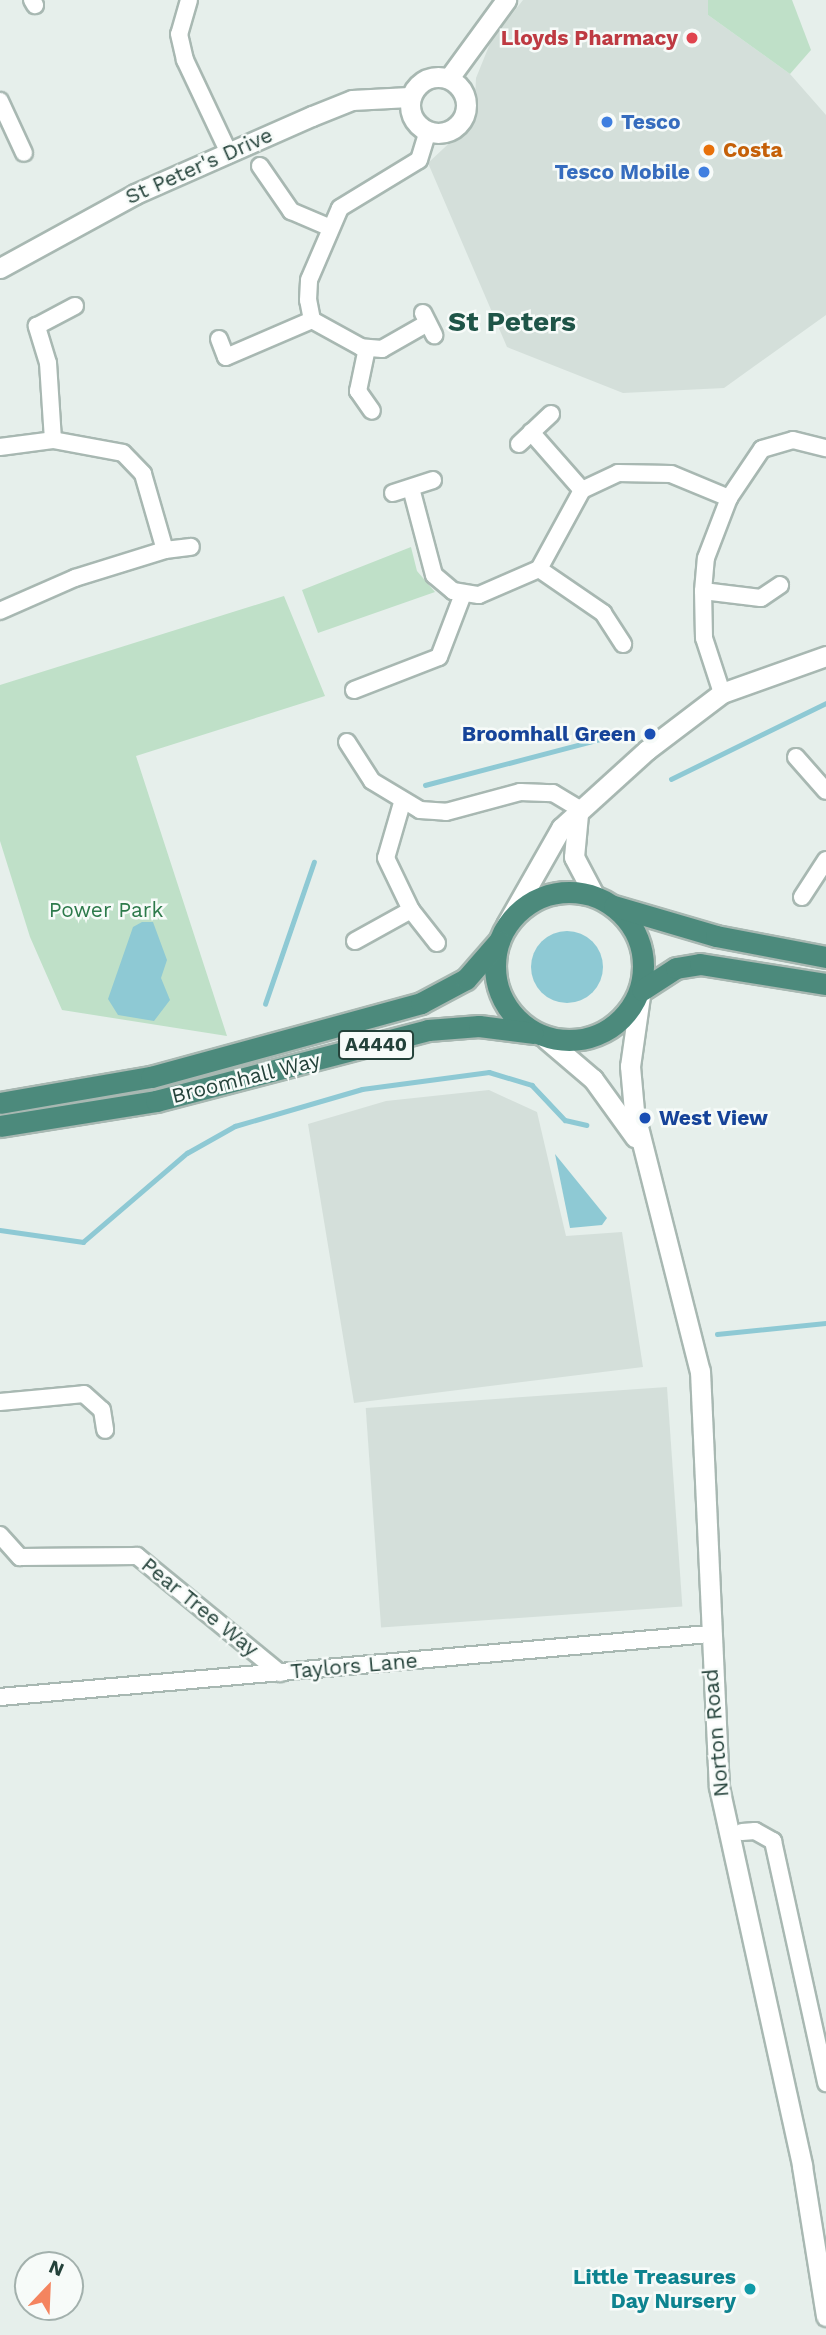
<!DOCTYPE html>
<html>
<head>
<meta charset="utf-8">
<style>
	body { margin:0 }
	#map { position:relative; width:826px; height:2335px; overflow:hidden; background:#e6efeb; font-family:"Work Sans",sans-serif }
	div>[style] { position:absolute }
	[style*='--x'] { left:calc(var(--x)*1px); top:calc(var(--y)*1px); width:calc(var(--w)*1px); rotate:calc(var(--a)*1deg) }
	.built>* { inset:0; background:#d4dfda; transform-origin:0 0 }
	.green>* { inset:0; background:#bfe0c8 }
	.water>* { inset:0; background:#8ec9d4 }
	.round { border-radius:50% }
	.stream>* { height:4.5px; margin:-2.25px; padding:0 2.25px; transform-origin:2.25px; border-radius:2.25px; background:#8ec9d4 }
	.roads { filter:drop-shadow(2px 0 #a8b8b2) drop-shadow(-2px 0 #a8b8b2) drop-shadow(0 2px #a8b8b2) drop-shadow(0 -2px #a8b8b2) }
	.minor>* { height:16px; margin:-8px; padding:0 8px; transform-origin:8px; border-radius:8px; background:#fff }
	.tertiary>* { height:19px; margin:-9.5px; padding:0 9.5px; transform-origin:9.5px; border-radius:9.5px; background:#fff }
	.tertiary>.ring { margin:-9.5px; padding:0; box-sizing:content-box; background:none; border:19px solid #fff; border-radius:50% }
	.trunk>* { height:21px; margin:-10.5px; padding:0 10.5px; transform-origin:10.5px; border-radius:10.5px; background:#4c8a7c }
	.trunk>.ring { margin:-10.5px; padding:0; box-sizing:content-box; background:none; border:21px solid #4c8a7c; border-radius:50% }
	.dots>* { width:19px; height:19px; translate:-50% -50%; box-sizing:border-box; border:4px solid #f7fbf9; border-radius:50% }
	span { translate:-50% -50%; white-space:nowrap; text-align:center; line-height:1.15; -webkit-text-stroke:5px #f7fbf9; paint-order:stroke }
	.shield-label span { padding:2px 5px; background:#f7fbf9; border:2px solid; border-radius:5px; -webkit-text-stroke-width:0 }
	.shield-label { font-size:19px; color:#24423a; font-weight:700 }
	.health-label { font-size:21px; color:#be3a42; font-weight:700 }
	.right { translate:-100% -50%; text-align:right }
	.shop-label { font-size:21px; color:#366cbe; font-weight:700 }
	.left { translate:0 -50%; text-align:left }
	.food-label { font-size:21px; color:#c56008; font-weight:700 }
	.street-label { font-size:21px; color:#24423a }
	.transit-label { font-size:21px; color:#164399; font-weight:700 }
	.park-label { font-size:21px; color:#2d7a4b }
	.culture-label { font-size:21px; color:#0d838f; font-weight:700 }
	.district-label { font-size:28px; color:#1f5548; font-weight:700 }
	.north { position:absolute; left:14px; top:2251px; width:70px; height:70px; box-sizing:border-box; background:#f7fbf9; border:2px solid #a3b1ad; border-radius:50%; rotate:23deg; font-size:19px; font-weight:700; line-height:28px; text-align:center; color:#24423a }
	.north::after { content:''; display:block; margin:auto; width:24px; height:32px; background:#f4845f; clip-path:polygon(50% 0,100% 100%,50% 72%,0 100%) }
</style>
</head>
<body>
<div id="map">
	<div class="built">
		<i style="clip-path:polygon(523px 0,708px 0,708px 15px,790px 74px,826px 115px,826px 315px,724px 388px,623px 393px,507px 347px,428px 163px,474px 120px,476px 78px,491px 41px)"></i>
		<i style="clip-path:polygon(489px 1090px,537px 1112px,566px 1236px,622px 1232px,643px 1367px,354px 1403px,308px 1124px,386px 1101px)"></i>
		<i style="left:667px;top:1387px;width:220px;height:302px;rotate:86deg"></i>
	</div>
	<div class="green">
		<i style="clip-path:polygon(708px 0,792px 0,811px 50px,790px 74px,708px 15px)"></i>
		<i style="clip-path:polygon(411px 547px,417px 571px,435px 592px,318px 633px,302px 590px)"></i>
		<i style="clip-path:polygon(284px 596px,325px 696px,136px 756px,227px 1036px,62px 1010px,30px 937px,0 841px,0 685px)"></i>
	</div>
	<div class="water">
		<i style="clip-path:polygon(142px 922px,153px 922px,167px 960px,161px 978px,170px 1000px,154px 1021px,118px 1015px,108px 999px,133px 927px)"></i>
		<i class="round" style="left:531px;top:931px;width:72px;height:72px"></i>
		<i style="clip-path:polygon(555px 1154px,607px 1218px,602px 1225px,570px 1228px)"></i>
	</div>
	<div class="stream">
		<i style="--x:671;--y:779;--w:173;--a:-26.1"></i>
		<i style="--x:425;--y:785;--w:205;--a:-14.7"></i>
		<i style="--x:265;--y:1004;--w:150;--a:-71"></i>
		<i style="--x:0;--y:1230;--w:84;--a:8.2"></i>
		<i style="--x:83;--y:1242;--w:137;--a:-40.6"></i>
		<i style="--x:187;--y:1153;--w:55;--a:-29.4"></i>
		<i style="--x:235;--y:1126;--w:132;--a:-16.2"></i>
		<i style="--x:362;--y:1089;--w:128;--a:-7.6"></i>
		<i style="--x:489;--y:1072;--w:45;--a:16.8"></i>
		<i style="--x:532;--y:1085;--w:48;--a:46.7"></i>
		<i style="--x:565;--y:1120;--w:22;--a:13"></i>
		<i style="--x:717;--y:1334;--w:110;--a:-5.8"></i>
	</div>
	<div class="roads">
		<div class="minor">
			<i style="--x:32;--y:0;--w:6;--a:59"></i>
			<i style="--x:189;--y:0;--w:35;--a:106"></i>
			<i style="--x:179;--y:34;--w:27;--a:77"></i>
			<i style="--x:185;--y:60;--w:101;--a:64.7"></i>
			<i style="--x:0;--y:101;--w:57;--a:65.2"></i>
			<i style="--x:260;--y:166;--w:55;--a:55.4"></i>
			<i style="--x:291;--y:211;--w:43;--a:23"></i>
			<i style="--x:423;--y:313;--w:25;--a:63"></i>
			<i style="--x:424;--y:325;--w:48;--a:150.3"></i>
			<i style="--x:382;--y:349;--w:21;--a:-175"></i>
			<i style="--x:361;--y:347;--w:56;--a:-151.1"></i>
			<i style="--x:312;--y:320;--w:20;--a:-101"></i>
			<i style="--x:308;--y:300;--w:20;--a:-87"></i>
			<i style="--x:309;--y:280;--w:78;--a:-66.7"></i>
			<i style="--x:340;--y:208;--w:92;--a:-31.3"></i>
			<i style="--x:419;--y:160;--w:30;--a:-73"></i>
			<i style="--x:219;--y:339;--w:19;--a:69"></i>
			<i style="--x:226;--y:357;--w:94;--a:-23.3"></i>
			<i style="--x:367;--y:348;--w:44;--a:101.8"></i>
			<i style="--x:358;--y:391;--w:24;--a:55"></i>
			<i style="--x:531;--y:432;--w:77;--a:48.7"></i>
			<i style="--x:53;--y:440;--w:77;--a:-93.7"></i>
			<i style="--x:48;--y:363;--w:39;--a:-107"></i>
			<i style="--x:37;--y:326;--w:43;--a:-27.8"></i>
			<i style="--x:519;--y:444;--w:44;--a:-43.2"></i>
			<i style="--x:0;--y:447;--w:53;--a:-7.5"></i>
			<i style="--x:53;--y:440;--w:71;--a:10.5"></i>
			<i style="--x:123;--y:453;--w:29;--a:46"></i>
			<i style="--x:143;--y:474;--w:79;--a:73.9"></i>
			<i style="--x:165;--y:550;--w:94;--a:162.7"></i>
			<i style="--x:75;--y:578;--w:82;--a:156.3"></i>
			<i style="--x:411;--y:488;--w:90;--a:75.2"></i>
			<i style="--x:434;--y:575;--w:25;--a:40"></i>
			<i style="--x:453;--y:591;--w:26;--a:9"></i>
			<i style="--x:479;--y:595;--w:65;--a:-23.4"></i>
			<i style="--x:539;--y:569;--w:90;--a:-61.4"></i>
			<i style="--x:582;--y:490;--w:40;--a:-25"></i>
			<i style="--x:618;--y:473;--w:53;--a:1.1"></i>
			<i style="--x:671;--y:474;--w:63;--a:22.5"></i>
			<i style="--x:393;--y:493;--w:42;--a:-18"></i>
			<i style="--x:165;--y:550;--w:26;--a:-7"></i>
			<i style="--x:539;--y:569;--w:78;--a:34.5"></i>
			<i style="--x:603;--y:613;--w:37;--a:57"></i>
			<i style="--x:703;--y:591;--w:58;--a:6.9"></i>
			<i style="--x:761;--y:598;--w:23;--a:-34"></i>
			<i style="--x:354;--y:690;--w:91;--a:-21.2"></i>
			<i style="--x:439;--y:657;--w:67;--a:-69.1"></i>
			<i style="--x:722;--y:693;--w:58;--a:-108.1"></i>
			<i style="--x:704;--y:638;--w:47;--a:-91.2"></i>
			<i style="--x:703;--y:591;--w:33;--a:-85"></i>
			<i style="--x:706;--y:558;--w:64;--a:-69"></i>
			<i style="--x:729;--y:498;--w:59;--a:-56"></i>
			<i style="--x:762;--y:449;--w:32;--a:-16"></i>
			<i style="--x:793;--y:440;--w:34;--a:14"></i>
			<i style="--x:347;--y:742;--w:46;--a:57.3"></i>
			<i style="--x:372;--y:781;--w:56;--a:31.1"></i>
			<i style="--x:420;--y:810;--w:26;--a:4"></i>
			<i style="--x:446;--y:812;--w:77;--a:-15.1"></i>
			<i style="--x:520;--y:792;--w:33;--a:2"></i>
			<i style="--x:553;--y:793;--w:33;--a:31"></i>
			<i style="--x:796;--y:757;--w:45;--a:48.6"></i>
			<i style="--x:402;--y:803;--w:57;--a:106.2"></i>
			<i style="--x:386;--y:858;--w:58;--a:64.3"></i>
			<i style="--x:411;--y:910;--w:42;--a:51.8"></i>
			<i style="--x:802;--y:897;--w:44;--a:-57"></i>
			<i style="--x:355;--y:941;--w:64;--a:-29"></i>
			<i style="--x:0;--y:1402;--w:84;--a:-5.4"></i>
			<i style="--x:84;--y:1394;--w:24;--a:42"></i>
			<i style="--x:102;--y:1410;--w:20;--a:81"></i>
			<i style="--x:0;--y:1535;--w:30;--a:48"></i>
			<i style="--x:20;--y:1557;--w:117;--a:-0.5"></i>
			<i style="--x:137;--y:1556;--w:185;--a:39.3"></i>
			<i style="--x:0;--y:1697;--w:712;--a:-5.08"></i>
			<i style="--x:742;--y:1832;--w:13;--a:-4"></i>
			<i style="--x:755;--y:1831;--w:21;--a:29"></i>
			<i style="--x:773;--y:1841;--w:248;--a:77.6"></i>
		</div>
		<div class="tertiary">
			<i class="ring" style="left:410px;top:77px;width:37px;height:37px"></i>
			<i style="--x:449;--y:78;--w:97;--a:-53.8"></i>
			<i style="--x:0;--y:268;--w:154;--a:-28.7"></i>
			<i style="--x:135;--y:194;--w:193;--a:-23.8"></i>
			<i style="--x:312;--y:116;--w:43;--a:-21.8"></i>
			<i style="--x:352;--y:100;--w:57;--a:-3"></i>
			<i style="--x:578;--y:814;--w:43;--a:95.3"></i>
			<i style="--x:574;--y:857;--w:43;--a:62.2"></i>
			<i style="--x:506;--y:925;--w:112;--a:-60.4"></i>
			<i style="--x:561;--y:828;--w:116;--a:-42.2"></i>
			<i style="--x:647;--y:750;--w:94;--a:-37.2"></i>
			<i style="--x:722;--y:693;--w:110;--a:-19.6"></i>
			<i style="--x:640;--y:996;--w:71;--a:98.1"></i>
			<i style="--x:630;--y:1066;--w:45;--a:84.9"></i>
			<i style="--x:634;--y:1111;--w:268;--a:75.8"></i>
			<i style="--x:700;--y:1371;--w:416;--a:87.4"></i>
			<i style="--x:719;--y:1787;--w:388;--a:77.6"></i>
			<i style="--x:802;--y:2166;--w:152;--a:80.9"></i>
			<i style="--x:546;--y:1039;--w:62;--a:40.4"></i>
			<i style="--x:593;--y:1079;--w:72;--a:54.1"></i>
		</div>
		<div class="trunk">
			<i class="ring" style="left:495px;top:892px;width:127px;height:127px"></i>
			<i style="--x:614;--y:906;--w:106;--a:16.4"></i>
			<i style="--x:716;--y:936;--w:112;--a:10.8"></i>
			<i style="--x:642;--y:990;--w:40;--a:-32.9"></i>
			<i style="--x:676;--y:968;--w:24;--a:-9"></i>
			<i style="--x:700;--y:964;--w:128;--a:9"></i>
			<i style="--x:0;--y:1103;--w:153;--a:-9.8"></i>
			<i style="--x:151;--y:1077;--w:280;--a:-15.3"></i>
			<i style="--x:421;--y:1003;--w:51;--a:-28.1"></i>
			<i style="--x:466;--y:979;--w:50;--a:-49"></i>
			<i style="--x:0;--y:1126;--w:158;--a:-9.1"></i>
			<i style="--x:156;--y:1101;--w:281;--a:-14.6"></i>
			<i style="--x:428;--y:1030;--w:51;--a:-4.5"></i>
			<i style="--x:479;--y:1026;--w:54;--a:7.4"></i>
		</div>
	</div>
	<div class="dots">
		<i style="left:692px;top:38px;background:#e0444e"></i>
		<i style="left:607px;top:122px;background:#3f7fe0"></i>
		<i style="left:709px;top:150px;background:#e8710a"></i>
		<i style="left:704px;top:172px;background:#3f7fe0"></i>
		<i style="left:650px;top:734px;background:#1a4fb4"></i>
		<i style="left:645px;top:1118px;background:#1a4fb4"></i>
		<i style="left:750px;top:2289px;background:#0f9aa8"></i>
	</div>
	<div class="shield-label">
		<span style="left:376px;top:1045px">A4440</span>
	</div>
	<div class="health-label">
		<span class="right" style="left:678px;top:38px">Lloyds Pharmacy</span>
	</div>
	<div class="shop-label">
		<span class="left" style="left:621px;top:122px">Tesco</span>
		<span class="right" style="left:690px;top:172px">Tesco Mobile</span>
	</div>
	<div class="food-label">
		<span class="left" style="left:723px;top:150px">Costa</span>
	</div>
	<div class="street-label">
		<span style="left:199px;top:166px;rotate:-24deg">St Peter's Drive</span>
		<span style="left:246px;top:1078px;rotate:-14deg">Broomhall Way</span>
		<span style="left:200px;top:1607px;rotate:39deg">Pear Tree Way</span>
		<span style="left:354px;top:1666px;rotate:-5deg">Taylors Lane</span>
		<span style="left:716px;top:1733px;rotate:-95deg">Norton Road</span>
	</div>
	<div class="transit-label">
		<span class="right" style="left:636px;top:734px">Broomhall Green</span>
		<span class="left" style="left:659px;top:1118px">West View</span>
	</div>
	<div class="park-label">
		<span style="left:106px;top:910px">Power Park</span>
	</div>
	<div class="culture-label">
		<span class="right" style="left:736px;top:2289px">Little Treasures<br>Day Nursery</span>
	</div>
	<div class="district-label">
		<span style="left:512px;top:322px">St Peters</span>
	</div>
	<div class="north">N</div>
</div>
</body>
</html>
